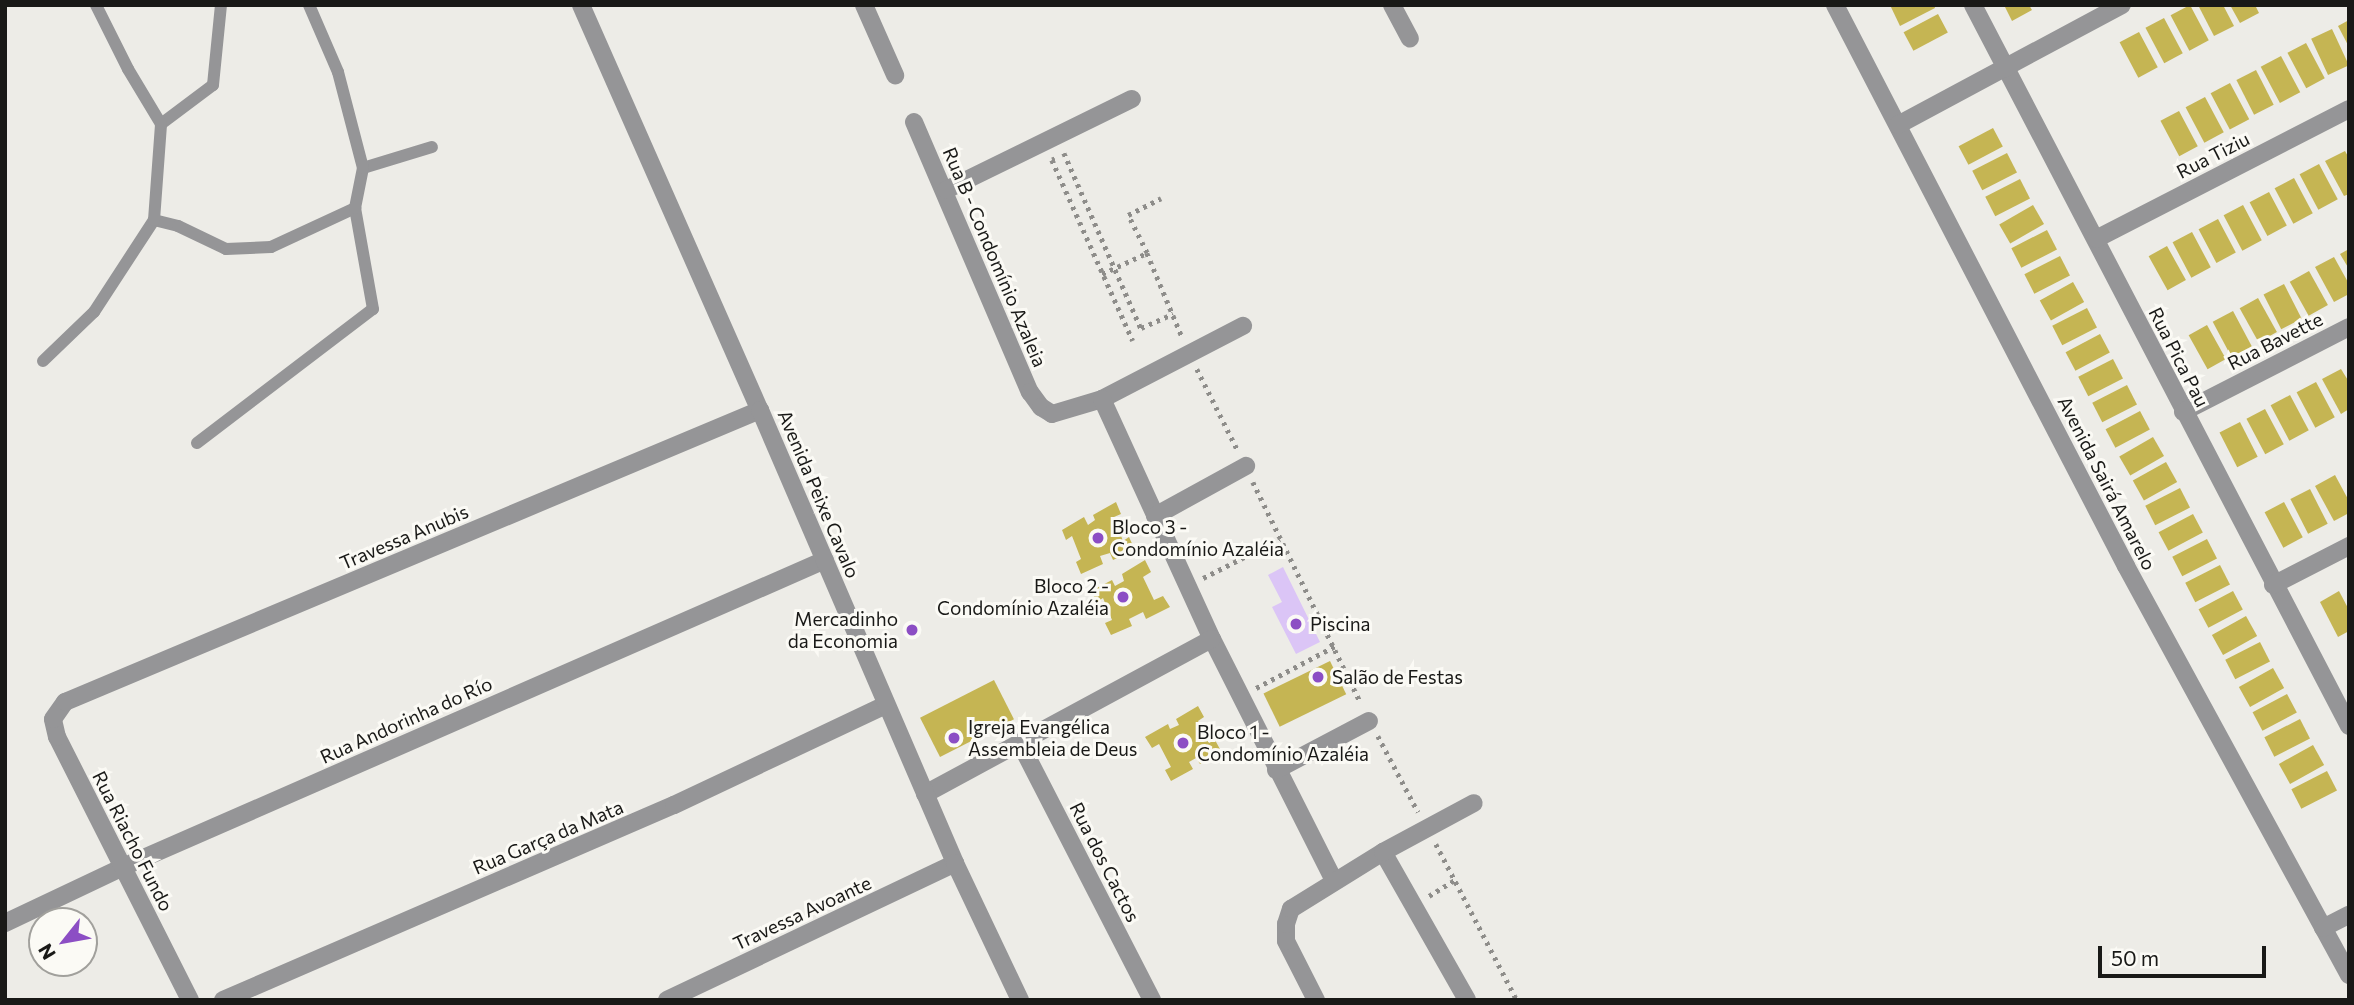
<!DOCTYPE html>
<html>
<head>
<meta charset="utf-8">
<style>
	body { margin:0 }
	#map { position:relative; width:2354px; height:1005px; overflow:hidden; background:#edece7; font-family:Commissioner,sans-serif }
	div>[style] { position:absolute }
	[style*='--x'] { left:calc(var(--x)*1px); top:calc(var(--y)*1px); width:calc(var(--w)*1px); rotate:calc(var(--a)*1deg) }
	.water>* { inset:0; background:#dbc5f6 }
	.building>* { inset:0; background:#c5b553; transform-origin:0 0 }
	.path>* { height:4.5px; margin-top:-2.25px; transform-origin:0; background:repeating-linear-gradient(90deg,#8e8d8a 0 3.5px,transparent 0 8.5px) }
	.service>* { height:12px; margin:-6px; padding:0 6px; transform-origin:6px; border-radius:6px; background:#959597 }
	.minor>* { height:18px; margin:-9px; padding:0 9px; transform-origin:9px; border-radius:9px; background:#959597 }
	.tertiary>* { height:18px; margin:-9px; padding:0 9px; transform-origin:9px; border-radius:9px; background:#959597 }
	.dots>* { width:19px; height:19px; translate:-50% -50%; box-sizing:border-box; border:4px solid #fbfaf5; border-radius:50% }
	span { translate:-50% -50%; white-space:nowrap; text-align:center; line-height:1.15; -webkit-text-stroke:6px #fbfaf5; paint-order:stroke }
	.street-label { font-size:19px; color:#191917 }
	.poi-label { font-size:19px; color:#191917 }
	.left { translate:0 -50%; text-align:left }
	.right { translate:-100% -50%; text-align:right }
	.frame { position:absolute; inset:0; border:7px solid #191917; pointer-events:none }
	.north { position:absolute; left:28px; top:907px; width:70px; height:70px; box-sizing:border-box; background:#fbfaf5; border:2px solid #a1a09c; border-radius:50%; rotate:239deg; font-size:19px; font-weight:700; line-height:28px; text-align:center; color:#191917 }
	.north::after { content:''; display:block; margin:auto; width:24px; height:32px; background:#8c4ec4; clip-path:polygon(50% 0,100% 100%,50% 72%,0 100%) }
	.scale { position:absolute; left:2098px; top:946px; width:168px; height:32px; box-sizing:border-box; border:4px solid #191917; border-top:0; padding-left:9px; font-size:21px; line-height:24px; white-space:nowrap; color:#191917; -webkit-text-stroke:5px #fbfaf5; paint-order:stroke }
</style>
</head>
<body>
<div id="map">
	<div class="water">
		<i style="clip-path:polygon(1283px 567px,1320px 642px,1296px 654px,1272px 607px,1282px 602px,1268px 575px)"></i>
	</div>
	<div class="building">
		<i style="clip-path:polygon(1890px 5px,1934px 5px,1935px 8px,1900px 26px)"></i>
		<i style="clip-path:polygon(2004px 5px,2029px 5px,2032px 10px,2012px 21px)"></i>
		<i style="left:2190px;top:5px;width:40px;height:22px;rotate:62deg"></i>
		<i style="clip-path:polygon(2198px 5px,2223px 5px,2234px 26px,2214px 36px)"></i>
		<i style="clip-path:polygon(2230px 5px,2255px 5px,2259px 13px,2240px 23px)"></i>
		<i style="left:1938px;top:14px;width:21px;height:39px;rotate:62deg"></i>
		<i style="left:2164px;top:18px;width:40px;height:21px;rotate:62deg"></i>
		<i style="clip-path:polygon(2349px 20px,2349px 47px,2338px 26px)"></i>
		<i style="left:2332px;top:29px;width:40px;height:23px;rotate:65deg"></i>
		<i style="left:2139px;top:32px;width:40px;height:22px;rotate:62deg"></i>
		<i style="left:2306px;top:43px;width:40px;height:21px;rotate:62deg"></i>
		<i style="left:2281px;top:56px;width:41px;height:23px;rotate:62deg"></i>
		<i style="left:2256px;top:70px;width:39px;height:22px;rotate:63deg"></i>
		<i style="left:2230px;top:83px;width:41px;height:22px;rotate:62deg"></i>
		<i style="left:2205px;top:97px;width:40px;height:22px;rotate:62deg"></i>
		<i style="left:2179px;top:111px;width:40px;height:21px;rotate:62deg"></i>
		<i style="left:1993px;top:128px;width:21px;height:39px;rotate:62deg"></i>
		<i style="clip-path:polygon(2345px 151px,2349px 158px,2349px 194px,2344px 196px,2325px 161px)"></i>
		<i style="left:2007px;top:153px;width:22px;height:39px;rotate:63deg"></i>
		<i style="left:2319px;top:164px;width:40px;height:22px;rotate:62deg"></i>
		<i style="left:2294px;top:178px;width:40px;height:22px;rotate:62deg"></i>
		<i style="left:2020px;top:179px;width:22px;height:39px;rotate:63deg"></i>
		<i style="left:2269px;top:192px;width:38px;height:22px;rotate:62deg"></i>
		<i style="left:2033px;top:205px;width:22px;height:39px;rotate:60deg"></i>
		<i style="left:2243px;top:205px;width:40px;height:22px;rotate:62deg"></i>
		<i style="left:2218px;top:219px;width:38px;height:22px;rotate:62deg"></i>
		<i style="left:2047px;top:230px;width:22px;height:40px;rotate:63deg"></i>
		<i style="left:2192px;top:232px;width:40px;height:22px;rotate:62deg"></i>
		<i style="left:2167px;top:246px;width:39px;height:21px;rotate:61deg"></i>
		<i style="clip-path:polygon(2349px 249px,2349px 269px,2340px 254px)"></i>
		<i style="left:2060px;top:256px;width:22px;height:40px;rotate:63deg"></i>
		<i style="clip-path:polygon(2334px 257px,2349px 284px,2349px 294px,2334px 302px,2315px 267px)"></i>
		<i style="left:2309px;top:271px;width:39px;height:22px;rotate:61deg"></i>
		<i style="left:2073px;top:282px;width:23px;height:38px;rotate:61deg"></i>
		<i style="left:2284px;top:284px;width:39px;height:23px;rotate:63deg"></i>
		<i style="left:2258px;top:298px;width:39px;height:21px;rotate:61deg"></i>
		<i style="left:2087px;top:308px;width:22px;height:39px;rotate:63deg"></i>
		<i style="left:2233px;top:311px;width:40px;height:23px;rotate:62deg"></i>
		<i style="left:2207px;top:325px;width:39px;height:21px;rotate:61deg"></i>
		<i style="left:2100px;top:334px;width:21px;height:39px;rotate:62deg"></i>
		<i style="left:2113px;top:359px;width:22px;height:39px;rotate:63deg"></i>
		<i style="clip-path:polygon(2341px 369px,2349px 382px,2349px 409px,2341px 414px,2322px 379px)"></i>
		<i style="left:2316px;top:382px;width:40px;height:22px;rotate:62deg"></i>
		<i style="left:2127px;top:385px;width:22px;height:39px;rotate:63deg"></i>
		<i style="left:2290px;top:395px;width:40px;height:22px;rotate:62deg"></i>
		<i style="left:2265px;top:409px;width:40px;height:21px;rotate:62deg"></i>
		<i style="left:2140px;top:411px;width:21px;height:39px;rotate:62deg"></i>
		<i style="left:2240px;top:422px;width:39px;height:23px;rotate:63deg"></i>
		<i style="left:2153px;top:437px;width:22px;height:39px;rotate:60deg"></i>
		<i style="left:2166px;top:462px;width:23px;height:38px;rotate:61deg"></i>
		<i style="clip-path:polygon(2335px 475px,2349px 501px,2349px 513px,2334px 521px,2315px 486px)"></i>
		<i style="left:2180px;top:488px;width:22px;height:39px;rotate:63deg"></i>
		<i style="left:2310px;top:489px;width:39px;height:22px;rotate:63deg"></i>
		<i style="clip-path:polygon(1116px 502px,1121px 514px,1114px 517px,1123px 541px,1129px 537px,1135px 550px,1113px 560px,1110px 553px,1100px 556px,1103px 564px,1081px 574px,1076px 562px,1081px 559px,1072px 536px,1066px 540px,1062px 530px,1084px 517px,1088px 525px,1095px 520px,1093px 515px)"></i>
		<i style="left:2284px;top:502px;width:40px;height:22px;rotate:62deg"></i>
		<i style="left:2193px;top:514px;width:21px;height:39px;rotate:62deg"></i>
		<i style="left:2207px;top:539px;width:22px;height:39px;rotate:63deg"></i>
		<i style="clip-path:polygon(1145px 560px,1151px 572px,1143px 577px,1154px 600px,1163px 596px,1170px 607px,1146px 619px,1143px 612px,1129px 619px,1132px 626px,1111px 635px,1105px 623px,1112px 620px,1103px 598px,1097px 602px,1091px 591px,1112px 580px,1115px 586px,1124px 581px,1122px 574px)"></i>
		<i style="left:2220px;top:565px;width:22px;height:39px;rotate:63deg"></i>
		<i style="left:2233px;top:591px;width:21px;height:39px;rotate:62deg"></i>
		<i style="clip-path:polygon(2339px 591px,2349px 610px,2349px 631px,2338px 637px,2320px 602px)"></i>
		<i style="left:2246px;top:616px;width:23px;height:39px;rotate:61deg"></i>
		<i style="left:2260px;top:642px;width:22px;height:39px;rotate:63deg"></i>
		<i style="left:1330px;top:661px;width:37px;height:74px;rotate:64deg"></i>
		<i style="left:2273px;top:668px;width:23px;height:39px;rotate:61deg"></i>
		<i style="left:994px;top:680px;width:44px;height:83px;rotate:63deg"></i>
		<i style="left:2287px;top:694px;width:21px;height:39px;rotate:62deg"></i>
		<i style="clip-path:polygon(1198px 706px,1204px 717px,1198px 721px,1209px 743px,1215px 740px,1221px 751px,1200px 764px,1196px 758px,1189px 762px,1193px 769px,1171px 781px,1165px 770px,1171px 767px,1159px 744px,1152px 748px,1145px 737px,1168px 724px,1170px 729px,1179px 725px,1176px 719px)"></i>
		<i style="left:2300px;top:719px;width:22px;height:40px;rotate:63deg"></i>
		<i style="left:2313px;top:745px;width:23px;height:39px;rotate:61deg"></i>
		<i style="left:2327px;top:771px;width:22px;height:40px;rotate:63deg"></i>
	</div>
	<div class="path">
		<i style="--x:1064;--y:153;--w:191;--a:66.3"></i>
		<i style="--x:1141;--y:328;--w:35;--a:-24"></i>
		<i style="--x:1055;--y:159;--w:3;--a:162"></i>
		<i style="--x:1052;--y:160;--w:198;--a:65.9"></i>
		<i style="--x:1147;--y:253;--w:42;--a:-116.6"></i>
		<i style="--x:1128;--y:215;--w:37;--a:-27"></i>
		<i style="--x:1102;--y:274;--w:50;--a:-25"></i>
		<i style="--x:1147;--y:253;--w:93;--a:67.3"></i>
		<i style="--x:1197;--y:369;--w:89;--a:63.4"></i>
		<i style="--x:1253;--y:482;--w:246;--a:64"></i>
		<i style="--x:1203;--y:578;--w:86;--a:-26.9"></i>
		<i style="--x:1256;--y:688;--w:89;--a:-28"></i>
		<i style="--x:1378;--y:736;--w:86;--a:62.2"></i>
		<i style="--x:1436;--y:844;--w:176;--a:62.6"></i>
		<i style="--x:1429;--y:896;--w:32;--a:-32"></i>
	</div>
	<div class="service">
		<i style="--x:161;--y:124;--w:65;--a:-36.9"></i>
		<i style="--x:213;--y:85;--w:80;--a:-84.3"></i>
		<i style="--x:363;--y:168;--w:72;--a:-16.9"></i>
		<i style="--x:154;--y:220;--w:25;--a:14"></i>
		<i style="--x:178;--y:226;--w:53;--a:25.6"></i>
		<i style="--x:226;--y:249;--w:45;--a:-2.5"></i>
		<i style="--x:271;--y:247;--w:93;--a:-24.9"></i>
		<i style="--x:43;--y:361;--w:71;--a:-43.9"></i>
		<i style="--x:94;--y:312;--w:110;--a:-56.9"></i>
		<i style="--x:154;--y:220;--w:96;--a:-85.8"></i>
		<i style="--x:161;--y:124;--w:64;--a:-121"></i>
		<i style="--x:128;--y:69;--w:72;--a:-116.6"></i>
		<i style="--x:197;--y:443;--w:221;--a:-37.3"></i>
		<i style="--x:373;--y:309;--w:103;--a:-100.1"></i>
		<i style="--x:355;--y:208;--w:41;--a:-78.7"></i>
		<i style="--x:363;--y:168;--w:99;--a:-104.6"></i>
		<i style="--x:338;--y:72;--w:73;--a:-113.4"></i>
	</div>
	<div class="minor">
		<i style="--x:864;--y:5;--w:77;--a:66.1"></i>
		<i style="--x:1392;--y:5;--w:38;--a:62"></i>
		<i style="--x:1835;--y:5;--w:632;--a:62.58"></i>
		<i style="--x:2126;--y:566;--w:466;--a:61.4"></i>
		<i style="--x:1973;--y:5;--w:813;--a:62.46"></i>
		<i style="--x:914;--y:122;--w:294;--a:66.8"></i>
		<i style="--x:1030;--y:392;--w:19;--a:54"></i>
		<i style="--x:1041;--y:407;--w:13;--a:32"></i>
		<i style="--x:1052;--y:414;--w:52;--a:-16.7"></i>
		<i style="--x:1102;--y:399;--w:159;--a:-27.4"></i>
		<i style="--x:1898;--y:125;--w:254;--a:-28.2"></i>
		<i style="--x:946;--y:190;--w:207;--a:-26.1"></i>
		<i style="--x:2096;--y:239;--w:284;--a:-27.2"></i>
		<i style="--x:1102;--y:399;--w:264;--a:65.4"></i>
		<i style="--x:1212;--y:639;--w:271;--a:63.2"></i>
		<i style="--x:2183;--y:412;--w:186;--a:-27.1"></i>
		<i style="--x:1155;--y:516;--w:104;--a:-28.8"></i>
		<i style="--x:2273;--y:585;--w:85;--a:-27.2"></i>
		<i style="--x:1020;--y:743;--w:289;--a:62.8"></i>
		<i style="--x:1276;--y:770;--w:105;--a:-27.8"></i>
		<i style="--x:925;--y:794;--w:326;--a:-28.4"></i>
		<i style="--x:1383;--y:852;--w:170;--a:60.4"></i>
		<i style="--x:5;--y:923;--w:131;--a:-25.4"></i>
		<i style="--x:123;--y:867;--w:766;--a:-23.62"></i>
		<i style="--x:2323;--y:928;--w:29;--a:-27"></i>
		<i style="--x:190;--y:1000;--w:295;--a:-116.8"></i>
		<i style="--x:57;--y:737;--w:18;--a:-103"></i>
		<i style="--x:53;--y:719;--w:21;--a:-55"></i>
		<i style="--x:65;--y:702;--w:754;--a:-22.79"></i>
		<i style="--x:223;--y:1000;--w:491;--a:-23.4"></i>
		<i style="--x:674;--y:805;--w:234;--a:-25.3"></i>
		<i style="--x:667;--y:1000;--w:319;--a:-25.4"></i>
		<i style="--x:1316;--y:1000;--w:66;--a:-117"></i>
		<i style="--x:1286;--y:941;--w:17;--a:-90"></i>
		<i style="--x:1286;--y:924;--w:16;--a:-72"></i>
		<i style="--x:1291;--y:909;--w:108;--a:-31.8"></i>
		<i style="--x:1383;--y:852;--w:103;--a:-28.3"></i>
	</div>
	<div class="tertiary">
		<i style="--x:581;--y:5;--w:443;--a:66.2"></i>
		<i style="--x:760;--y:410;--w:493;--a:66.7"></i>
		<i style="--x:955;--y:863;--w:152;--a:64.6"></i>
	</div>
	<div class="dots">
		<i style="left:1098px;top:538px;background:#8c4ec4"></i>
		<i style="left:1123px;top:597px;background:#8c4ec4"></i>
		<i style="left:1296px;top:624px;background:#8c4ec4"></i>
		<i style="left:912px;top:630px;background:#8c4ec4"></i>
		<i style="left:1318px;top:677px;background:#8c4ec4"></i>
		<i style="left:954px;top:738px;background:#8c4ec4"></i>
		<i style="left:1183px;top:743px;background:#8c4ec4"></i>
	</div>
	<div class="street-label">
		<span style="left:2213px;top:155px;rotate:-27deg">Rua Tiziu</span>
		<span style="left:995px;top:257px;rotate:67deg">Rua B - Condomínio Azaleia</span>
		<span style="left:2275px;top:341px;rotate:-27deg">Rua Bavette</span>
		<span style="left:2179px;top:357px;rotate:63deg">Rua Pica Pau</span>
		<span style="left:2107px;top:483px;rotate:63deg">Avenida Sairá Amarelo</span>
		<span style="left:819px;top:494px;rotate:67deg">Avenida Peixe Cavalo</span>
		<span style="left:404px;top:537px;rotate:-23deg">Travessa Anubis</span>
		<span style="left:406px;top:720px;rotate:-24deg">Rua Andorinha do Río</span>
		<span style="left:548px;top:837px;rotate:-23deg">Rua Garça da Mata</span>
		<span style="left:133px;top:841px;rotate:63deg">Rua Riacho Fundo</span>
		<span style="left:1105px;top:862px;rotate:63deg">Rua dos Cactos</span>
		<span style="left:802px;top:913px;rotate:-25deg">Travessa Avoante</span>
	</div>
	<div class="poi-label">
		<span class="left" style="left:1112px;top:538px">Bloco 3 -<br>Condomínio Azaléia</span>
		<span class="right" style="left:1109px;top:597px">Bloco 2 -<br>Condomínio Azaléia</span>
		<span class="right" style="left:898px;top:630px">Mercadinho<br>da Economia</span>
		<span class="left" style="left:1310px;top:624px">Piscina</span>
		<span class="left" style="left:1332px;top:677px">Salão de Festas</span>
		<span class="left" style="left:968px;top:738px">Igreja Evangélica<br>Assembleia de Deus</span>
		<span class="left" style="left:1197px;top:743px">Bloco 1 -<br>Condomínio Azaléia</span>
	</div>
	<div class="frame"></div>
	<div class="north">N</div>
	<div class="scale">50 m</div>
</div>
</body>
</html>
